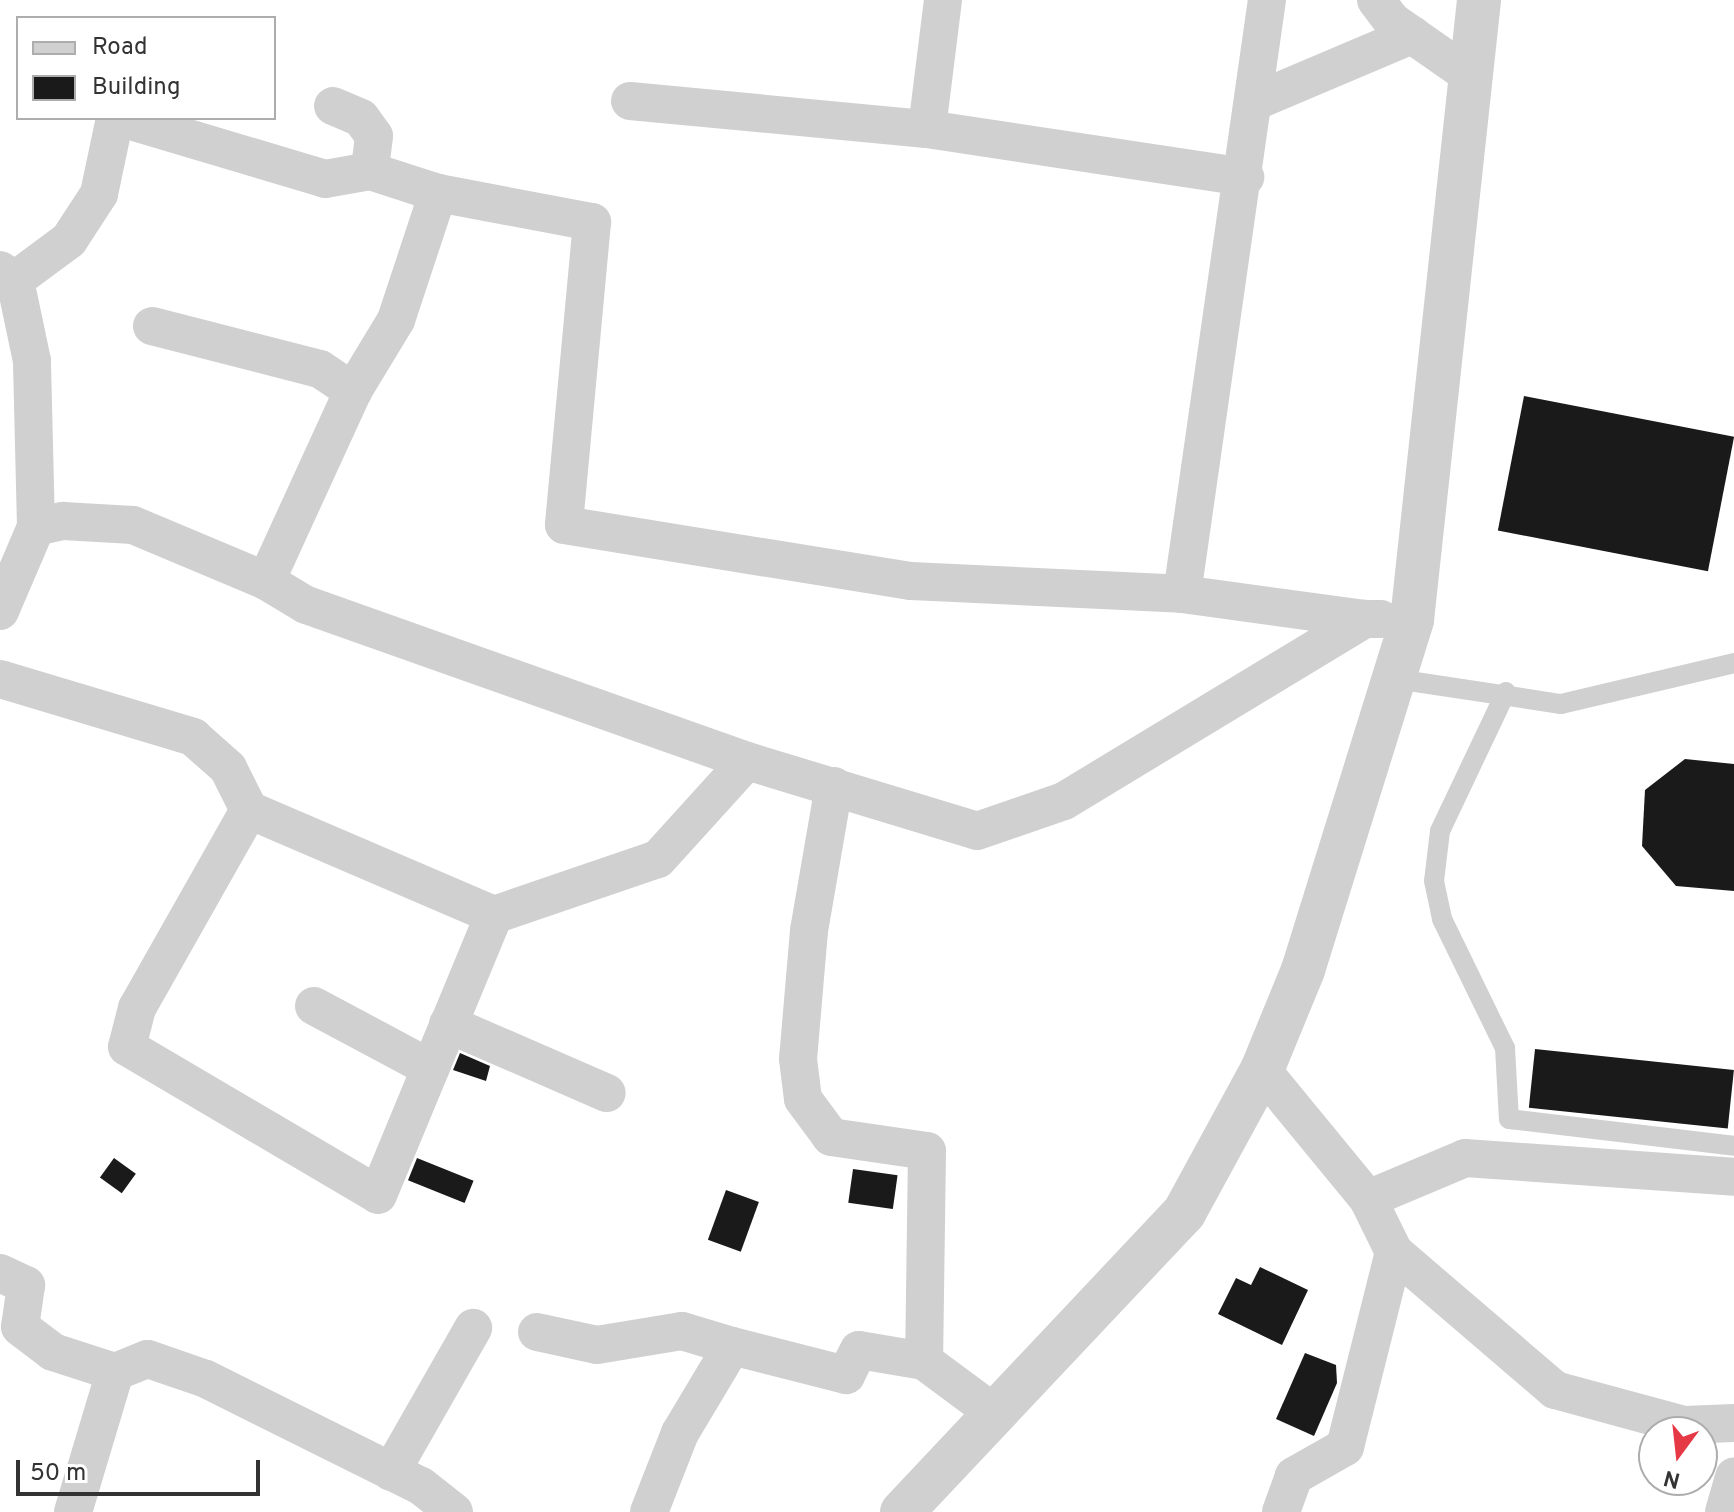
<!DOCTYPE html>
<html>
<head>
<meta charset="utf-8">
<style>
	body { margin:0 }
	#map { position:relative; width:1734px; height:1512px; overflow:hidden; background:#fff; font-family:Overpass,sans-serif }
	div>[style] { position:absolute }
	[style*='--x'] { left:calc(var(--x)*1px); top:calc(var(--y)*1px); width:calc(var(--w)*1px); rotate:calc(var(--a)*1deg) }
	.building>* { inset:0; background:#1a1a1a; transform-origin:0 0 }
	.service>* { height:20px; margin:-10px; padding:0 10px; transform-origin:10px; border-radius:10px; background:#d0d0d0 }
	.minor>* { height:38px; margin:-19px; padding:0 19px; transform-origin:19px; border-radius:19px; background:#d0d0d0 }
	.tertiary>* { height:44px; margin:-22px; padding:0 22px; transform-origin:22px; border-radius:22px; background:#d0d0d0 }
	span { translate:-50% -50%; white-space:nowrap; text-align:center; line-height:1.15; -webkit-text-stroke:8px #fff; paint-order:stroke }
	.legend { position:absolute; left:16px; top:16px; width:260px; height:104px; box-sizing:border-box; background:#fff; border:2px solid #adadad; margin:0; padding:10px 14px; list-style:none; font-size:24px; color:#333 }
	.legend li { display:flex; align-items:center; gap:16px; height:40px }
	.legend b { width:40px; border:2px solid #adadad }
	.north { position:absolute; left:1638px; top:1416px; width:80px; height:80px; box-sizing:border-box; background:#fff; border:2px solid #adadad; border-radius:50%; rotate:195deg; font-size:22px; font-weight:700; line-height:32px; text-align:center; color:#333 }
	.north::after { content:''; display:block; margin:auto; width:28px; height:36px; background:#e63946; clip-path:polygon(50% 0,100% 100%,50% 72%,0 100%) }
	.scale { position:absolute; left:16px; top:1460px; width:244px; height:36px; box-sizing:border-box; border:4px solid #333; border-top:0; padding-left:10px; font-size:24px; line-height:28px; white-space:nowrap; color:#333; -webkit-text-stroke:6px #fff; paint-order:stroke }
</style>
</head>
<body>
<div id="map">
	<div class="building">
		<i style="left:1524px;top:396px;width:214px;height:137px;rotate:11deg"></i>
		<i style="clip-path:polygon(1685px 759px,1734px 764px,1734px 891px,1676px 886px,1642px 846px,1645px 790px)"></i>
		<i style="left:1535px;top:1049px;width:200px;height:59px;rotate:6deg"></i>
		<i style="clip-path:polygon(460px 1053px,490px 1066px,486px 1081px,453px 1070px)"></i>
		<i style="left:114px;top:1158px;width:27px;height:24px;rotate:36deg"></i>
		<i style="left:417px;top:1158px;width:61px;height:24px;rotate:22deg"></i>
		<i style="left:853px;top:1169px;width:45px;height:34px;rotate:8deg"></i>
		<i style="left:726px;top:1190px;width:35px;height:53px;rotate:20deg"></i>
		<i style="clip-path:polygon(1260px 1267px,1308px 1290px,1282px 1345px,1218px 1314px,1236px 1278px,1251px 1285px)"></i>
		<i style="clip-path:polygon(1305px 1353px,1336px 1365px,1337px 1383px,1314px 1436px,1276px 1419px)"></i>
	</div>
	<div class="service">
		<i style="--x:1389;--y:678;--w:174;--a:8.6"></i>
		<i style="--x:1561;--y:704;--w:178;--a:-13.3"></i>
		<i style="--x:1506;--y:692;--w:154;--a:115.4"></i>
		<i style="--x:1440;--y:831;--w:50;--a:96.8"></i>
		<i style="--x:1434;--y:881;--w:39;--a:78"></i>
		<i style="--x:1442;--y:919;--w:144;--a:64"></i>
		<i style="--x:1505;--y:1048;--w:71;--a:86.8"></i>
		<i style="--x:1509;--y:1119;--w:227;--a:6.8"></i>
	</div>
	<div class="minor">
		<i style="--x:943;--y:0;--w:130;--a:97.1"></i>
		<i style="--x:927;--y:129;--w:322;--a:8.6"></i>
		<i style="--x:1376;--y:0;--w:26;--a:53"></i>
		<i style="--x:1392;--y:21;--w:93;--a:34.9"></i>
		<i style="--x:630;--y:101;--w:298;--a:5.4"></i>
		<i style="--x:1254;--y:102;--w:172;--a:-23"></i>
		<i style="--x:333;--y:106;--w:30;--a:23"></i>
		<i style="--x:361;--y:118;--w:22;--a:54"></i>
		<i style="--x:374;--y:136;--w:35;--a:97"></i>
		<i style="--x:121;--y:118;--w:213;--a:16.6"></i>
		<i style="--x:325;--y:179;--w:46;--a:-10.1"></i>
		<i style="--x:370;--y:171;--w:71;--a:17.9"></i>
		<i style="--x:0;--y:270;--w:18;--a:34"></i>
		<i style="--x:15;--y:280;--w:67;--a:-36.5"></i>
		<i style="--x:69;--y:240;--w:55;--a:-56.9"></i>
		<i style="--x:99;--y:194;--w:78;--a:-78.1"></i>
		<i style="--x:152;--y:326;--w:173;--a:14.4"></i>
		<i style="--x:320;--y:369;--w:40;--a:34"></i>
		<i style="--x:36;--y:527;--w:28;--a:-13"></i>
		<i style="--x:63;--y:521;--w:70;--a:3.3"></i>
		<i style="--x:133;--y:525;--w:144;--a:22.8"></i>
		<i style="--x:1182;--y:594;--w:600;--a:-81.86"></i>
		<i style="--x:0;--y:611;--w:91;--a:-66.8"></i>
		<i style="--x:36;--y:527;--w:166;--a:-91.4"></i>
		<i style="--x:32;--y:361;--w:83;--a:-101.9"></i>
		<i style="--x:0;--y:679;--w:202;--a:16.7"></i>
		<i style="--x:193;--y:737;--w:47;--a:41.5"></i>
		<i style="--x:228;--y:768;--w:47;--a:63.4"></i>
		<i style="--x:249;--y:810;--w:267;--a:23.2"></i>
		<i style="--x:494;--y:915;--w:173;--a:-18.9"></i>
		<i style="--x:658;--y:859;--w:132;--a:-47.8"></i>
		<i style="--x:747;--y:761;--w:240;--a:16.9"></i>
		<i style="--x:977;--y:831;--w:92;--a:-19"></i>
		<i style="--x:1064;--y:801;--w:352;--a:-31.2"></i>
		<i style="--x:1365;--y:619;--w:16;--a:0"></i>
		<i style="--x:747;--y:761;--w:468;--a:-160.5"></i>
		<i style="--x:306;--y:605;--w:47;--a:-149"></i>
		<i style="--x:266;--y:581;--w:209;--a:-65.4"></i>
		<i style="--x:353;--y:391;--w:83;--a:-58.8"></i>
		<i style="--x:396;--y:320;--w:134;--a:-71.7"></i>
		<i style="--x:438;--y:193;--w:157;--a:10.7"></i>
		<i style="--x:592;--y:222;--w:304;--a:95.3"></i>
		<i style="--x:564;--y:525;--w:351;--a:9.2"></i>
		<i style="--x:911;--y:581;--w:271;--a:2.7"></i>
		<i style="--x:1182;--y:594;--w:185;--a:7.8"></i>
		<i style="--x:834;--y:786;--w:147;--a:99.8"></i>
		<i style="--x:809;--y:931;--w:128;--a:94.9"></i>
		<i style="--x:798;--y:1059;--w:40;--a:82.9"></i>
		<i style="--x:803;--y:1099;--w:47;--a:53.6"></i>
		<i style="--x:831;--y:1137;--w:97;--a:8.3"></i>
		<i style="--x:927;--y:1151;--w:210;--a:90.8"></i>
		<i style="--x:249;--y:810;--w:227;--a:119.5"></i>
		<i style="--x:137;--y:1008;--w:40;--a:104.4"></i>
		<i style="--x:127;--y:1047;--w:291;--a:30.5"></i>
		<i style="--x:378;--y:1195;--w:303;--a:-67.5"></i>
		<i style="--x:314;--y:1006;--w:132;--a:28.1"></i>
		<i style="--x:448;--y:1024;--w:173;--a:23.5"></i>
		<i style="--x:1262;--y:1070;--w:167;--a:50.6"></i>
		<i style="--x:1368;--y:1199;--w:59;--a:63.9"></i>
		<i style="--x:1394;--y:1252;--w:201;--a:104.1"></i>
		<i style="--x:1345;--y:1447;--w:59;--a:150.4"></i>
		<i style="--x:1294;--y:1476;--w:38;--a:110"></i>
		<i style="--x:1368;--y:1199;--w:105;--a:-22.9"></i>
		<i style="--x:1465;--y:1158;--w:270;--a:4"></i>
		<i style="--x:1394;--y:1252;--w:212;--a:40.6"></i>
		<i style="--x:1555;--y:1390;--w:134;--a:15.2"></i>
		<i style="--x:1684;--y:1425;--w:50;--a:-2.3"></i>
		<i style="--x:0;--y:1273;--w:29;--a:25"></i>
		<i style="--x:26;--y:1285;--w:42;--a:98.1"></i>
		<i style="--x:20;--y:1327;--w:41;--a:37.1"></i>
		<i style="--x:53;--y:1352;--w:65;--a:17.9"></i>
		<i style="--x:115;--y:1372;--w:35;--a:-22"></i>
		<i style="--x:148;--y:1359;--w:61;--a:19"></i>
		<i style="--x:206;--y:1379;--w:240;--a:26.5"></i>
		<i style="--x:421;--y:1486;--w:42;--a:38.2"></i>
		<i style="--x:537;--y:1332;--w:61;--a:12.2"></i>
		<i style="--x:597;--y:1345;--w:86;--a:-9.4"></i>
		<i style="--x:682;--y:1331;--w:52;--a:16.7"></i>
		<i style="--x:391;--y:1472;--w:166;--a:-60.3"></i>
		<i style="--x:73;--y:1512;--w:146;--a:-73.3"></i>
		<i style="--x:649;--y:1512;--w:85;--a:-68.6"></i>
		<i style="--x:680;--y:1433;--w:101;--a:-59.1"></i>
		<i style="--x:732;--y:1346;--w:118;--a:14.3"></i>
		<i style="--x:846;--y:1375;--w:28;--a:-63"></i>
		<i style="--x:859;--y:1350;--w:66;--a:9.6"></i>
		<i style="--x:924;--y:1361;--w:86;--a:36.5"></i>
		<i style="--x:1724;--y:1512;--w:37;--a:-74"></i>
	</div>
	<div class="tertiary">
		<i style="--x:902;--y:1512;--w:411;--a:-46.7"></i>
		<i style="--x:1184;--y:1213;--w:163;--a:-61.4"></i>
		<i style="--x:1262;--y:1070;--w:108;--a:-67.7"></i>
		<i style="--x:1303;--y:970;--w:367;--a:-72.7"></i>
		<i style="--x:1412;--y:620;--w:624;--a:-83.83"></i>
	</div>
	<ul class="legend">
	<li><b style="height:10px;background:#d0d0d0"></b>Road</li>
	<li><b style="height:22px;background:#1a1a1a"></b>Building</li>
	</ul>
	<div class="north">N</div>
	<div class="scale">50 m</div>
</div>
</body>
</html>
